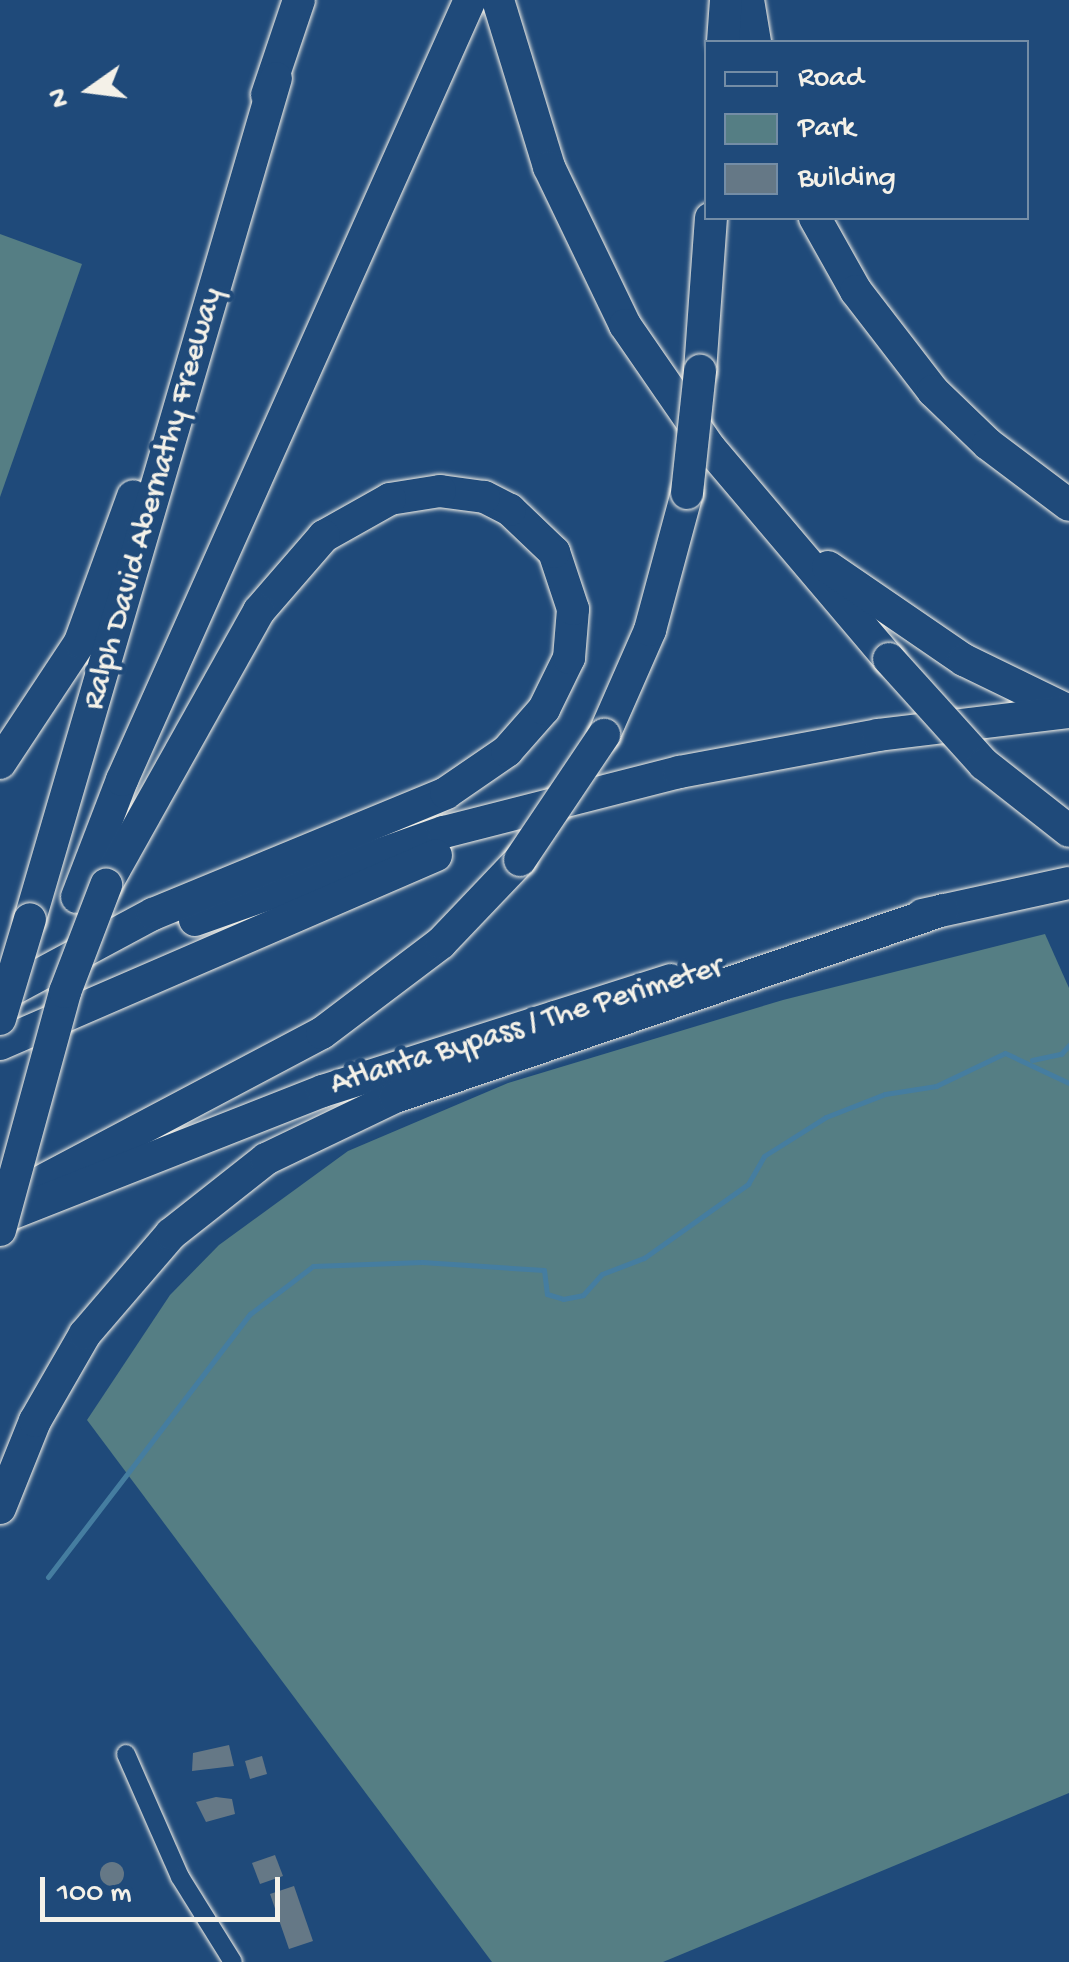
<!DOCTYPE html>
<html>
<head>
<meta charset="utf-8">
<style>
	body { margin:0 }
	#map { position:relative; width:1069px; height:1962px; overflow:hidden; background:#1f4a7a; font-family:"Gochi Hand",sans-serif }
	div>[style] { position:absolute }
	.green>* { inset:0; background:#557e84 }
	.stream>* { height:5px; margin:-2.5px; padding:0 2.5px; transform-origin:2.5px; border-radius:2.5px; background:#457da0 }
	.building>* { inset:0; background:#657886 }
	.round { border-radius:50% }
	.roads { filter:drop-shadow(0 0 2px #f4f1e8) drop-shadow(0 0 2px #f4f1e8) }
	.street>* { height:18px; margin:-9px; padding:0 9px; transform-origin:9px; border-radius:9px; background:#1f4a7a }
	.highway>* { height:32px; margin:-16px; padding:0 16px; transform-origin:16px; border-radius:16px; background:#1f4a7a }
	.bridges { filter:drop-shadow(0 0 2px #f4f1e8) drop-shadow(0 0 2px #f4f1e8) }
	.highway-bridge>* { height:32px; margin:-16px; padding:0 16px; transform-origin:16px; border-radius:16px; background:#1f4a7a }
	span { translate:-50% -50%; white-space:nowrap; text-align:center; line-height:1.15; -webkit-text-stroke:9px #1f4a7a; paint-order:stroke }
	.street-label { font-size:32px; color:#f4f1e8 }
	.legend { position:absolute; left:704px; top:40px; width:325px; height:180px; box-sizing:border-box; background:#1f4a7a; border:2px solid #748da6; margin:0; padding:12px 18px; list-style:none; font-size:30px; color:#f4f1e8 }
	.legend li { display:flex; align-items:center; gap:20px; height:50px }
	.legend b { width:50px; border:2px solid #748da6 }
	.north { position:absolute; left:40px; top:40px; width:100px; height:100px; -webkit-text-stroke:8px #1f4a7a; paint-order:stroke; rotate:256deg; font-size:28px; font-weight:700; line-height:40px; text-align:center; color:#f4f1e8 }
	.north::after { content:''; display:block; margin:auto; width:35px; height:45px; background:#f4f1e8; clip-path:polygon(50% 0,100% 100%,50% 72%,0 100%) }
	.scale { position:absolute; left:40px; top:1877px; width:240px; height:45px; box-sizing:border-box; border:5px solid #f4f1e8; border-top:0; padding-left:12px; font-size:30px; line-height:35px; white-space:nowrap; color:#f4f1e8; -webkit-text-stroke:8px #1f4a7a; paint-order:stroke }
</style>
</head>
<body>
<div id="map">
	<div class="green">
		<i style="clip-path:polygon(0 234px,82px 264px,0 497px)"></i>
		<i style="clip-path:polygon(1045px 934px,1069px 988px,1069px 1793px,663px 1962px,492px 1962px,87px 1420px,170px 1295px,219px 1245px,348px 1151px,508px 1083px,783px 1000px)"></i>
	</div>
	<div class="stream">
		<i style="left:1032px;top:1060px;width:30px;rotate:-12deg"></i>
		<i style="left:1061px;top:1054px;width:12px;rotate:-48deg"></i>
		<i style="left:48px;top:1577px;width:332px;rotate:-52.5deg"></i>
		<i style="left:250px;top:1314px;width:79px;rotate:-37.3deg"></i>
		<i style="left:313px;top:1266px;width:109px;rotate:-2.1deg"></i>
		<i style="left:422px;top:1262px;width:122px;rotate:3.8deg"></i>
		<i style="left:544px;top:1270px;width:24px;rotate:83deg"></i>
		<i style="left:547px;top:1294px;width:17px;rotate:17deg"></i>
		<i style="left:563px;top:1299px;width:20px;rotate:-11deg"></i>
		<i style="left:583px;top:1295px;width:28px;rotate:-48deg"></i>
		<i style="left:602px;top:1274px;width:45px;rotate:-20.9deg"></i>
		<i style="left:644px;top:1258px;width:128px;rotate:-35.4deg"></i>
		<i style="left:748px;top:1184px;width:32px;rotate:-60deg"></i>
		<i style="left:764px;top:1156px;width:73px;rotate:-32.2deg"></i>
		<i style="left:826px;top:1117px;width:63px;rotate:-21.3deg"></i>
		<i style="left:885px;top:1094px;width:52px;rotate:-8.9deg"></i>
		<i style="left:936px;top:1086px;width:76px;rotate:-25.6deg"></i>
		<i style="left:1005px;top:1053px;width:71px;rotate:25.1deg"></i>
	</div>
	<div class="building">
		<i style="clip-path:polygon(229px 1745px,234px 1766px,192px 1771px,193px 1753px)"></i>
		<i style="clip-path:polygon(262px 1756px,267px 1774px,250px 1779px,245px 1761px)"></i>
		<i style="clip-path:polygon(216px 1797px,232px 1799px,235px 1814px,206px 1822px,196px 1802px)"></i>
		<i style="clip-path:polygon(275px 1855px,283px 1876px,260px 1884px,252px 1863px)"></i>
		<i class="round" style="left:100px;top:1862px;width:24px;height:24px"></i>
		<i style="clip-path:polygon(294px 1886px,313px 1941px,289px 1949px,270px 1894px)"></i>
	</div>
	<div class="roads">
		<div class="street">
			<i style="left:126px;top:1754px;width:134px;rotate:66.3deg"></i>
			<i style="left:180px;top:1877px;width:100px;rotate:58.1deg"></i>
		</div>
		<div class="highway">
			<i style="left:498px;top:0;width:175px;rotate:73deg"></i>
			<i style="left:549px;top:167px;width:175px;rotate:64.3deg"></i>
			<i style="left:625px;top:325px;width:150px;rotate:55.4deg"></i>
			<i style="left:710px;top:448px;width:277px;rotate:49.7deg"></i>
			<i style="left:748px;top:0;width:43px;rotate:80.5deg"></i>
			<i style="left:723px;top:42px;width:42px;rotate:-85.9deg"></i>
			<i style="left:267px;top:95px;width:100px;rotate:-71.4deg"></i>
			<i style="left:815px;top:218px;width:84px;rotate:60.7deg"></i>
			<i style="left:856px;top:291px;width:126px;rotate:52.4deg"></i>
			<i style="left:933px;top:391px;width:76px;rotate:43.9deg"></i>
			<i style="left:988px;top:444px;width:101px;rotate:37deg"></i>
			<i style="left:700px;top:371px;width:153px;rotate:-85.9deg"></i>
			<i style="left:828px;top:567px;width:165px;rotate:34.4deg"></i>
			<i style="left:964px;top:660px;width:117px;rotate:25.9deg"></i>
			<i style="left:604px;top:735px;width:115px;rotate:-66.3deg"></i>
			<i style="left:650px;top:630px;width:142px;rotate:-74.9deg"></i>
			<i style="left:0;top:763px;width:145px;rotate:-56.5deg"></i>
			<i style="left:80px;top:642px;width:155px;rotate:-70deg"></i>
			<i style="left:77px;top:897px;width:125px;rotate:-69deg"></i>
			<i style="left:122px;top:780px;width:854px;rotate:-65.96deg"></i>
			<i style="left:922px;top:915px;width:150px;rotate:-12.3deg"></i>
			<i style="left:30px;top:919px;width:876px;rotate:-73.7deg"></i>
			<i style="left:195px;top:920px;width:264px;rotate:-19.5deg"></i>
			<i style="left:444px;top:832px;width:243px;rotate:-14.3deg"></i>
			<i style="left:679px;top:772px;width:202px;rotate:-10.5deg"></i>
			<i style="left:878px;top:735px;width:192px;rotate:-6.9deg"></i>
			<i style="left:0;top:996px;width:174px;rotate:-28.2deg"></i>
			<i style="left:153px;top:914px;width:317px;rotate:-22.4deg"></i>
			<i style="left:446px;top:793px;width:74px;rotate:-34.5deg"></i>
			<i style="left:507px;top:751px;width:56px;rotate:-48.6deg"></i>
			<i style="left:544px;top:709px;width:57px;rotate:-63.9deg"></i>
			<i style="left:569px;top:658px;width:49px;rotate:-85.3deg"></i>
			<i style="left:573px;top:609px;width:60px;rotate:-108.4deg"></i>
			<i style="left:554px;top:552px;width:61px;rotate:-136.3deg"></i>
			<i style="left:510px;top:510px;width:29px;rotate:-153deg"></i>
			<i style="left:484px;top:497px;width:44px;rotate:-172.2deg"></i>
			<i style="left:440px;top:491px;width:51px;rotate:170.9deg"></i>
			<i style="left:390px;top:499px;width:76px;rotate:150.7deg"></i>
			<i style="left:324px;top:536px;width:99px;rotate:130.9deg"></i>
			<i style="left:259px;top:611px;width:314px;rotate:119.2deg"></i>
			<i style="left:0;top:1044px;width:475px;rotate:-23.4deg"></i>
			<i style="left:29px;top:1188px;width:331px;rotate:-27.9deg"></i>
			<i style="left:322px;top:1033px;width:149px;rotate:-37.1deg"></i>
			<i style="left:441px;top:943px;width:115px;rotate:-46.4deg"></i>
			<i style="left:0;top:1218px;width:347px;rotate:-21.5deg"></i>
			<i style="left:323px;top:1091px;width:365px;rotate:-17.7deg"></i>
			<i style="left:0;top:1508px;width:94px;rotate:-68.1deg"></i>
			<i style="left:35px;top:1421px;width:100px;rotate:-60.1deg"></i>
			<i style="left:85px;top:1334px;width:132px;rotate:-49.3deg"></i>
			<i style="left:171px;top:1234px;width:121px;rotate:-38.3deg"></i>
			<i style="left:266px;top:1159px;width:143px;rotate:-25.7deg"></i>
			<i style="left:395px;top:1097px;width:579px;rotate:-18.84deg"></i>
		</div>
	</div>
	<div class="bridges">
		<div class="highway-bridge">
			<i style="left:687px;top:493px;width:123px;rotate:-83.9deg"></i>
			<i style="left:889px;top:659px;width:142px;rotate:47.9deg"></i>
			<i style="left:984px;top:764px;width:108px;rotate:38.2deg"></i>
			<i style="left:520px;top:860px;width:151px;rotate:-56.1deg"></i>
			<i style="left:0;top:1019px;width:104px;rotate:-73.3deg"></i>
			<i style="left:0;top:1230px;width:247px;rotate:-74.7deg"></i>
			<i style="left:65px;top:992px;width:115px;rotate:-69deg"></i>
		</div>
	</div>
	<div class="street-label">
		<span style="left:154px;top:499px;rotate:-74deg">Ralph David Abernathy Freeway</span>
		<span style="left:527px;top:1027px;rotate:-17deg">Atlanta Bypass / The Perimeter</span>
	</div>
	<ul class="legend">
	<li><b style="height:12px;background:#1f4a7a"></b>Road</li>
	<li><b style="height:28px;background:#557e84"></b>Park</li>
	<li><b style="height:28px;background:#657886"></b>Building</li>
	</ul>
	<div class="north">N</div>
	<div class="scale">100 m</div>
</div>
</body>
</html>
